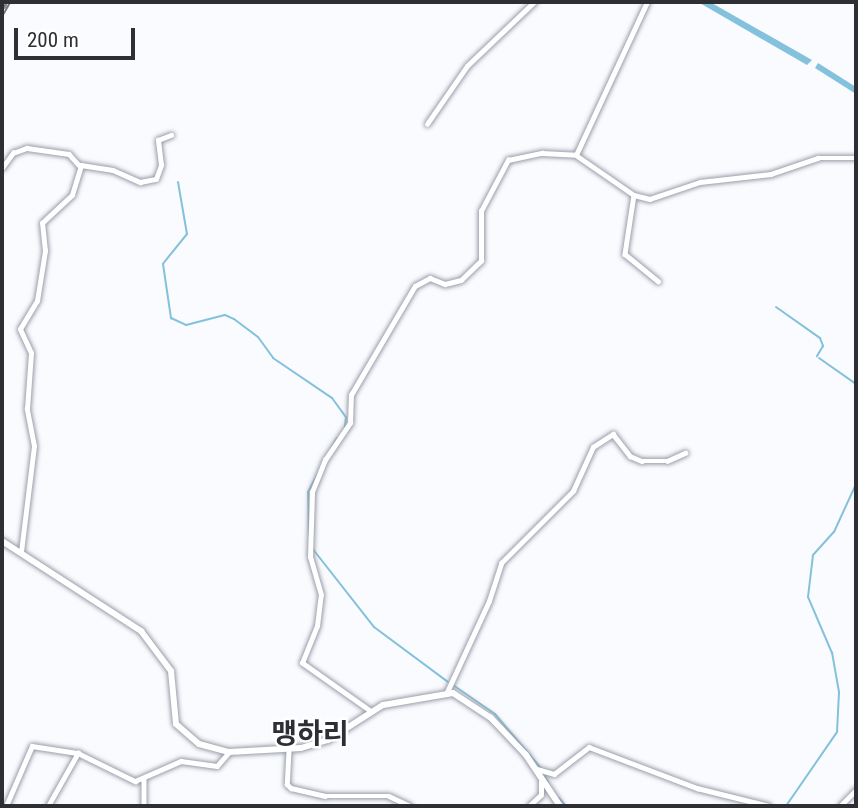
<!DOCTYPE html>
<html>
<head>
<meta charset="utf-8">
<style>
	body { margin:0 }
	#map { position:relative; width:858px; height:808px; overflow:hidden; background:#fafbfe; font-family:"Roboto Condensed","Noto Sans KR",sans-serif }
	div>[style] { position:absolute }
	.water>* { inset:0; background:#83c1dc }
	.stream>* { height:2px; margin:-1px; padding:0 1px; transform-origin:1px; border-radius:1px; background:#83c1dc }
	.roads { filter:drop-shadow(0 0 2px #999eaa) drop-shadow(0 0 2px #999eaa) }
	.street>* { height:4.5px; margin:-2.25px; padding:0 2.25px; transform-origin:2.25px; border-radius:2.25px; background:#fff }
	.secondary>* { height:6px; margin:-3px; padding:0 3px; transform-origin:3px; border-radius:3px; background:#fff }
	.rail>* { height:4.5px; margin-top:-2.25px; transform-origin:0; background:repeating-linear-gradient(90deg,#fff 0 5px,#787a7e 0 10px); box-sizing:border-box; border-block:2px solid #787a7e }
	span { translate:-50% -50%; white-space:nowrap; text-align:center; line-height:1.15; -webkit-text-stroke:5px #fff; paint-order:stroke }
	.quarter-label { font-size:28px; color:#2d2f34; font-weight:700 }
	.frame { position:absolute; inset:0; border:4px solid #2d2f34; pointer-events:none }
	.scale { position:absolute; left:14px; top:28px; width:121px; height:32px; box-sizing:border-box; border:4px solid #2d2f34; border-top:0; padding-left:9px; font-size:21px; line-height:24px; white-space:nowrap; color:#2d2f34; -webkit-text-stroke:5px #fff; paint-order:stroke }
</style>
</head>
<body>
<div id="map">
	<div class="water">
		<i style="clip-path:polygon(698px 2px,710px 2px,812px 60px,807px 65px)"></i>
		<i style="clip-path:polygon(818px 63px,856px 87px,856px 94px,815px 68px)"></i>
	</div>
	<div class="stream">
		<i style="left:178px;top:182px;width:53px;rotate:80.2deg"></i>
		<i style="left:187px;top:234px;width:38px;rotate:129deg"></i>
		<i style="left:163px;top:264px;width:55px;rotate:81.6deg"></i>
		<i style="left:171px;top:318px;width:17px;rotate:25deg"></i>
		<i style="left:186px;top:325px;width:40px;rotate:-14.4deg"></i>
		<i style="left:225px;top:315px;width:10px;rotate:24deg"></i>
		<i style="left:234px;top:319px;width:30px;rotate:37deg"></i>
		<i style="left:258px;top:337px;width:26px;rotate:54deg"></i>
		<i style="left:273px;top:358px;width:71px;rotate:34.1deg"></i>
		<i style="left:332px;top:398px;width:24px;rotate:54deg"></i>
		<i style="left:346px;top:417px;width:10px;rotate:96deg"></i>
		<i style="left:776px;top:307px;width:54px;rotate:35.2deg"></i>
		<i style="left:820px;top:338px;width:9px;rotate:69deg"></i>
		<i style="left:823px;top:346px;width:12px;rotate:121deg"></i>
		<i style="left:819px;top:358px;width:45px;rotate:35.1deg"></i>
		<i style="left:309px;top:535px;width:43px;rotate:-91.3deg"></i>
		<i style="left:308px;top:492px;width:61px;rotate:-61.8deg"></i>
		<i style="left:312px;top:548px;width:100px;rotate:51.9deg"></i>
		<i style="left:374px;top:627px;width:92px;rotate:36.6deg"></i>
		<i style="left:453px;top:685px;width:51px;rotate:34.6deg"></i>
		<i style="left:495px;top:714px;width:70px;rotate:49.7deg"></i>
		<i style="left:542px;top:772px;width:12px;rotate:59deg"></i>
		<i style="left:559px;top:798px;width:11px;rotate:49deg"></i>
		<i style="left:786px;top:806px;width:90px;rotate:-55.4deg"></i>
		<i style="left:837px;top:732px;width:40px;rotate:-87.1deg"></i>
		<i style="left:839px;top:692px;width:40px;rotate:-100deg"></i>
		<i style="left:832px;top:653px;width:61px;rotate:-113.2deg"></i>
		<i style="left:808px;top:597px;width:42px;rotate:-83.2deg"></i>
		<i style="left:813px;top:555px;width:31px;rotate:-48deg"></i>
		<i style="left:834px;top:532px;width:53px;rotate:-65.4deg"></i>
	</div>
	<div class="roads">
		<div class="street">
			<i style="left:427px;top:124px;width:70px;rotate:-55.4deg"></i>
			<i style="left:467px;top:66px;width:93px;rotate:-43.7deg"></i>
			<i style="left:576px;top:155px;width:169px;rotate:-65.1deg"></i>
			<i style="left:2px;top:168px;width:19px;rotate:-54deg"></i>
			<i style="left:13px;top:153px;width:15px;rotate:-20deg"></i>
			<i style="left:27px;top:148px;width:42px;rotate:8.1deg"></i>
			<i style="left:69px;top:154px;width:15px;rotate:48deg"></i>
			<i style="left:634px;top:195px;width:60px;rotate:98.7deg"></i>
			<i style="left:625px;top:254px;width:43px;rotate:39.3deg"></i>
			<i style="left:21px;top:552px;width:107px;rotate:-83deg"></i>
			<i style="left:34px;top:446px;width:38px;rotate:-101deg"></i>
			<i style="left:27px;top:409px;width:56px;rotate:-85.9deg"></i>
			<i style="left:31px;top:353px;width:26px;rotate:-115deg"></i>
			<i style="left:20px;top:329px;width:33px;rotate:-59deg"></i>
			<i style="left:37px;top:301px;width:51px;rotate:-80.9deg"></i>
			<i style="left:45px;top:251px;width:28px;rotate:-96deg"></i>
			<i style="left:42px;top:223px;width:41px;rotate:-43deg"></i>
			<i style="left:72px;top:195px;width:31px;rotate:-73deg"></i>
			<i style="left:81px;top:165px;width:32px;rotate:9deg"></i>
			<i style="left:113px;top:170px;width:30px;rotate:24deg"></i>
			<i style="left:140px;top:182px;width:16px;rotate:-11deg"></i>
			<i style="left:156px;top:179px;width:15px;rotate:-70deg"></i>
			<i style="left:161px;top:165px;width:25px;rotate:-97deg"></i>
			<i style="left:158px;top:140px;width:14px;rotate:-21deg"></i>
			<i style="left:447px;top:692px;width:100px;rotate:-65.2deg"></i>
			<i style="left:489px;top:601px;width:40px;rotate:-72deg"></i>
			<i style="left:501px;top:563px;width:102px;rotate:-45deg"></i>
			<i style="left:573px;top:491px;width:48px;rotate:-65.6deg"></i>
			<i style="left:593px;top:447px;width:24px;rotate:-33deg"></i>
			<i style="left:613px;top:434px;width:28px;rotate:52deg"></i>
			<i style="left:630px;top:456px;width:13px;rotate:23deg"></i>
			<i style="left:642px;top:461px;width:25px"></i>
			<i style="left:667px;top:461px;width:20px;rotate:-24deg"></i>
			<i style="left:370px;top:711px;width:83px;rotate:-144.8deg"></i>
			<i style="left:302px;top:663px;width:40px;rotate:-68deg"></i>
			<i style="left:317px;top:626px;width:31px;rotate:-83deg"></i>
			<i style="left:321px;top:595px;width:40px;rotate:-106deg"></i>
			<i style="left:310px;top:557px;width:65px;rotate:-88.2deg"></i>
			<i style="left:312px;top:492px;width:35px;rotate:-68deg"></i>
			<i style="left:325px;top:460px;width:45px;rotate:-56deg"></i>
			<i style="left:350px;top:423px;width:28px;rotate:-88deg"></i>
			<i style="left:351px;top:395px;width:126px;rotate:-59.6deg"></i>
			<i style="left:415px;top:286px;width:17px;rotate:-28deg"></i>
			<i style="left:430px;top:278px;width:16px;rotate:22deg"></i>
			<i style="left:445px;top:284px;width:16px;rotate:-14deg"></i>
			<i style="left:461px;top:280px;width:28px;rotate:-44deg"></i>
			<i style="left:481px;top:261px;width:50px;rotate:-90deg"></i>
			<i style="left:481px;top:211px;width:58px;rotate:-62.1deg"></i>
			<i style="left:508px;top:160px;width:35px;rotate:-12deg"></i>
			<i style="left:542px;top:153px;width:34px;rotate:3deg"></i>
			<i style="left:576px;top:155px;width:70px;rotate:34.6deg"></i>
			<i style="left:634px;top:195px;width:16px;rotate:14deg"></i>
			<i style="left:650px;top:199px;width:53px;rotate:-18.8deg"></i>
			<i style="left:700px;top:182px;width:71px;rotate:-6.4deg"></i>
			<i style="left:771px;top:174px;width:50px;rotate:-18.8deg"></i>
			<i style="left:818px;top:158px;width:38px"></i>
			<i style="left:289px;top:751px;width:33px;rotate:93deg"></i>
			<i style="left:287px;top:784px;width:6px;rotate:45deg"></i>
			<i style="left:291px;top:788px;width:35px;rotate:13deg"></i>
			<i style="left:325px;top:796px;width:64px"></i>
			<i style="left:389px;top:796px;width:23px;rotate:25deg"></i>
			<i style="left:537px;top:769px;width:18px;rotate:16deg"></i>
			<i style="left:554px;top:774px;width:44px;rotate:-37.6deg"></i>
			<i style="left:589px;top:747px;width:116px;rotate:20.8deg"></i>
			<i style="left:697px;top:788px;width:74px;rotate:14deg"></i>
			<i style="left:144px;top:779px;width:27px;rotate:90deg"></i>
			<i style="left:6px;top:806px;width:65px;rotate:-66.6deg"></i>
			<i style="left:32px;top:746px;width:47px;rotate:8.7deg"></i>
			<i style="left:78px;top:753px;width:64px;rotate:26.2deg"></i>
			<i style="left:135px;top:781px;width:50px;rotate:-23.5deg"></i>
			<i style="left:181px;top:761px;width:36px;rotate:8deg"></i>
			<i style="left:217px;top:766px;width:18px;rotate:-49deg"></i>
			<i style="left:48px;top:806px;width:61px;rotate:-60.5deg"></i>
			<i style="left:529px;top:806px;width:16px;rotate:-43deg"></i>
			<i style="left:541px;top:795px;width:13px;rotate:-90deg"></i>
			<i style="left:840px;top:806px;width:23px;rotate:-45deg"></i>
		</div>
		<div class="secondary">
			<i style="left:2px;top:541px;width:166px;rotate:32.9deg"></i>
			<i style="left:141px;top:631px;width:50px;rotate:53.1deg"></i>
			<i style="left:171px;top:671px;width:53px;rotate:84.6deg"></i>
			<i style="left:176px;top:724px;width:30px;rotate:41deg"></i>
			<i style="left:199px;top:744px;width:31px;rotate:15deg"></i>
			<i style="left:229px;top:752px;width:72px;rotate:-3.2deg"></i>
			<i style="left:301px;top:748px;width:28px;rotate:-17deg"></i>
			<i style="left:328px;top:740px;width:65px;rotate:-32.5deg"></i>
			<i style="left:383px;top:705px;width:71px;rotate:-9.7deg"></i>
			<i style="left:453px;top:693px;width:45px;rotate:33.3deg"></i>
			<i style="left:491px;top:718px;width:51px;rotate:46.6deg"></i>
			<i style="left:526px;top:755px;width:61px;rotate:56.3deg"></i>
		</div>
	</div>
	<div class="rail">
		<i style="left:2px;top:13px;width:13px;rotate:-61deg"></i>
	</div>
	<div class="quarter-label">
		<span style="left:310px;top:734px">맹하리</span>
	</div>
	<div class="frame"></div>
	<div class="scale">200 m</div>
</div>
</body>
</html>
